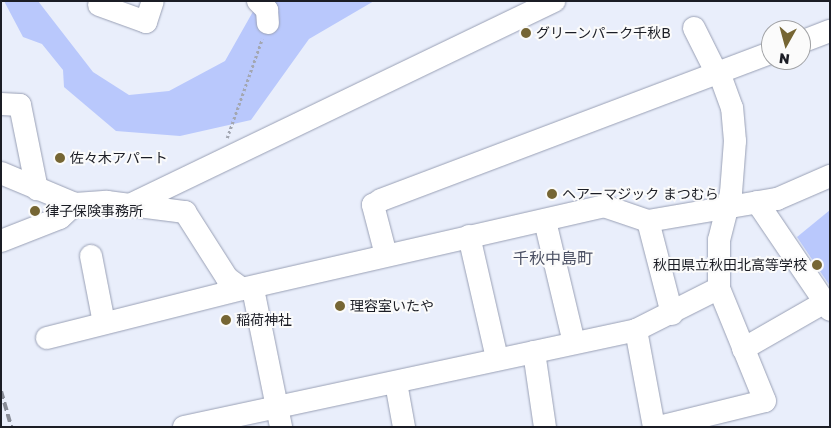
<!DOCTYPE html>
<html>
<head>
<meta charset="utf-8">
<style>
	body { margin:0 }
	#map { position:relative; width:831px; height:428px; overflow:hidden; background:#e9eefb; font-family:"Golos Text","Noto Sans JP",sans-serif }
	div>[style] { position:absolute }
	.green>* { inset:0; background:#b9c8fc }
	.path>* { height:2.5px; margin-top:-1.25px; transform-origin:0; background:repeating-linear-gradient(90deg,#a3a7b2 0 2.5px,transparent 0 5px) }
	.roads { filter:drop-shadow(0 0 1px #99a0b5) drop-shadow(0 0 1px #99a0b5) }
	.minor>* { height:22px; margin:-11px; padding:0 11px; transform-origin:11px; border-radius:11px; background:#fff }
	.rail>* { height:4px; margin-top:-2px; transform-origin:0; background:repeating-linear-gradient(90deg,#888c97 0 8px,transparent 0 12px) }
	.dots>* { width:14px; height:14px; translate:-50% -50%; box-sizing:border-box; border:2px solid #fbfbfb; border-radius:50% }
	span { translate:-50% -50%; white-space:nowrap; text-align:center; line-height:1.15; -webkit-text-stroke:4px #fbfbfb; paint-order:stroke }
	.poi-label { font-size:14px; color:#1b1d25 }
	.left { translate:0 -50%; text-align:left }
	.right { translate:-100% -50%; text-align:right }
	.quarter-label { font-size:16px; color:#4c5164 }
	.frame { position:absolute; inset:0; border:2px solid #1b1d25; pointer-events:none }
	.north { position:absolute; left:761px; top:20px; width:50px; height:50px; box-sizing:border-box; background:#fbfbfb; border:1px solid #a1a2a5; border-radius:50%; rotate:187deg; font-size:14px; font-weight:700; line-height:20px; text-align:center; color:#1b1d25 }
	.north::after { content:''; display:block; margin:auto; width:18px; height:22px; background:#766634; clip-path:polygon(50% 0,100% 100%,50% 72%,0 100%) }
</style>
</head>
<body>
<div id="map">
	<div class="green">
		<i style="clip-path:polygon(4px 1px,38px 1px,93px 72px,129px 95px,169px 91px,225px 61px,259px 1px,374px 1px,309px 39px,251px 120px,180px 136px,116px 131px,64px 87px,63px 70px,42px 44px,23px 37px)"></i>
		<i style="clip-path:polygon(830px 210px,830px 286px,797px 237px)"></i>
	</div>
	<div class="path">
		<i style="left:227px;top:138px;width:105px;rotate:-70.5deg"></i>
	</div>
	<div class="roads">
		<div class="minor">
			<i style="left:258px;top:1px;width:13px;rotate:45deg"></i>
			<i style="left:267px;top:10px;width:13px;rotate:86deg"></i>
			<i style="left:99px;top:5px;width:50px;rotate:19.9deg"></i>
			<i style="left:146px;top:22px;width:22px;rotate:-72deg"></i>
			<i style="left:694px;top:28px;width:51px;rotate:63.4deg"></i>
			<i style="left:801px;top:42px;width:31px;rotate:-21deg"></i>
			<i style="left:1px;top:104px;width:19px;rotate:3deg"></i>
			<i style="left:20px;top:105px;width:86px;rotate:78.6deg"></i>
			<i style="left:1px;top:173px;width:80px;rotate:22.7deg"></i>
			<i style="left:75px;top:204px;width:32px;rotate:-4deg"></i>
			<i style="left:107px;top:202px;width:79px;rotate:7.3deg"></i>
			<i style="left:185px;top:212px;width:78px;rotate:57.5deg"></i>
			<i style="left:227px;top:278px;width:19px;rotate:36deg"></i>
			<i style="left:242px;top:289px;width:371px;rotate:-12.9deg"></i>
			<i style="left:604px;top:206px;width:46px;rotate:18.8deg"></i>
			<i style="left:648px;top:221px;width:131px;rotate:-9.7deg"></i>
			<i style="left:777px;top:199px;width:58px;rotate:-23.5deg"></i>
			<i style="left:757px;top:202px;width:130px;rotate:55.9deg"></i>
			<i style="left:130px;top:205px;width:471px;rotate:-25.7deg"></i>
			<i style="left:545px;top:221px;width:125px;rotate:76.6deg"></i>
			<i style="left:648px;top:221px;width:96px;rotate:75.5deg"></i>
			<i style="left:469px;top:236px;width:125px;rotate:77.1deg"></i>
			<i style="left:1px;top:241px;width:63px;rotate:-21.3deg"></i>
			<i style="left:60px;top:218px;width:21px;rotate:-43deg"></i>
			<i style="left:386px;top:255px;width:52px;rotate:-104.6deg"></i>
			<i style="left:373px;top:205px;width:9px;rotate:-32deg"></i>
			<i style="left:381px;top:200px;width:417px;rotate:-20.7deg"></i>
			<i style="left:91px;top:256px;width:68px;rotate:79deg"></i>
			<i style="left:253px;top:289px;width:141px;rotate:78.5deg"></i>
			<i style="left:636px;top:330px;width:99px;rotate:79.5deg"></i>
			<i style="left:47px;top:338px;width:201px;rotate:-14.1deg"></i>
			<i style="left:743px;top:349px;width:95px;rotate:-29.8deg"></i>
			<i style="left:534px;top:352px;width:76px;rotate:81.7deg"></i>
			<i style="left:396px;top:383px;width:45px;rotate:79.7deg"></i>
			<i style="left:184px;top:427px;width:462px;rotate:-12.1deg"></i>
			<i style="left:636px;top:330px;width:93px;rotate:-26.8deg"></i>
			<i style="left:719px;top:288px;width:48px;rotate:-90deg"></i>
			<i style="left:719px;top:240px;width:49px;rotate:-75.7deg"></i>
			<i style="left:731px;top:193px;width:52px;rotate:-85.6deg"></i>
			<i style="left:735px;top:141px;width:33px;rotate:-95deg"></i>
			<i style="left:732px;top:108px;width:37px;rotate:-110deg"></i>
			<i style="left:659px;top:427px;width:109px;rotate:-13.8deg"></i>
			<i style="left:765px;top:401px;width:122px;rotate:-112.2deg"></i>
		</div>
	</div>
	<div class="rail">
		<i style="left:1px;top:391px;width:37px;rotate:74deg"></i>
	</div>
	<div class="dots">
		<i style="left:526px;top:33px;background:#766634"></i>
		<i style="left:60px;top:158px;background:#766634"></i>
		<i style="left:552px;top:194px;background:#766634"></i>
		<i style="left:35px;top:211px;background:#766634"></i>
		<i style="left:817px;top:265px;background:#766634"></i>
		<i style="left:340px;top:306px;background:#766634"></i>
		<i style="left:226px;top:320px;background:#766634"></i>
	</div>
	<div class="poi-label">
		<span class="left" style="left:536px;top:33px">グリーンパーク千秋B</span>
		<span class="left" style="left:70px;top:158px">佐々木アパート</span>
		<span class="left" style="left:562px;top:194px">ヘアーマジック まつむら</span>
		<span class="left" style="left:45px;top:211px">律子保険事務所</span>
		<span class="right" style="left:807px;top:265px">秋田県立秋田北高等学校</span>
		<span class="left" style="left:350px;top:306px">理容室いたや</span>
		<span class="left" style="left:236px;top:320px">稲荷神社</span>
	</div>
	<div class="quarter-label">
		<span style="left:553px;top:258px">千秋中島町</span>
	</div>
	<div class="frame"></div>
	<div class="north">N</div>
</div>
</body>
</html>
